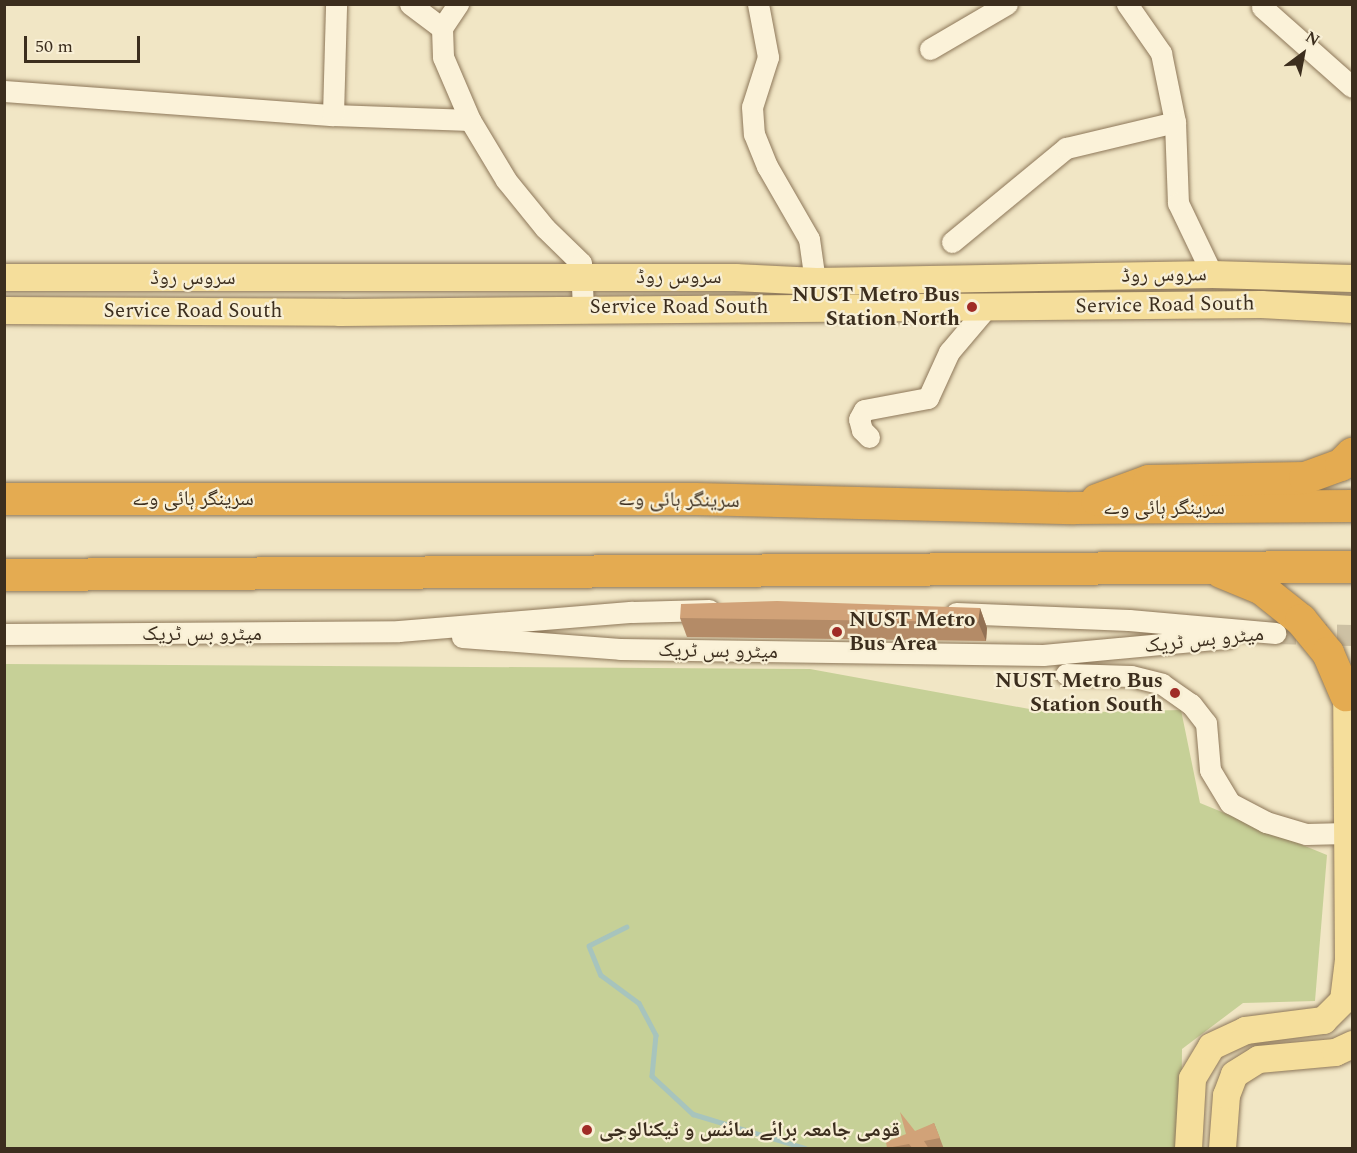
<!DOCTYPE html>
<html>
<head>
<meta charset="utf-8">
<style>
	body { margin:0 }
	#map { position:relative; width:1357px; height:1153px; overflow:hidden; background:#f1e6c5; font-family:Spectral,"Noto Naskh Arabic",serif }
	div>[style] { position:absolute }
	.green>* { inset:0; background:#c6d097 }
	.stream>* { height:4.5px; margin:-2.25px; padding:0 2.25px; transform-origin:2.25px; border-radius:2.25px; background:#a7c4bd }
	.minor-tunnel>* { height:21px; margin-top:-10.5px; transform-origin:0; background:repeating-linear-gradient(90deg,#cdc1a4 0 21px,transparent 0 31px) }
	.roads { filter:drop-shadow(0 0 2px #8d7759) drop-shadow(0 0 2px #8d7759) }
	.minor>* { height:21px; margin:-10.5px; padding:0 10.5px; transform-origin:10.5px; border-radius:10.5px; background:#fbf2d9 }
	.major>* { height:27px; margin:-13.5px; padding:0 13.5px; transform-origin:13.5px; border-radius:13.5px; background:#f5de9b }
	.highway>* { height:32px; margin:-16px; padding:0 16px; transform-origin:16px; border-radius:16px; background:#e4ab51 }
	.wall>* { inset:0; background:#b48b67 }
	.shaded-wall>* { inset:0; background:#927154 }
	.building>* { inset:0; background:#d1a278 }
	.dots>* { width:16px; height:16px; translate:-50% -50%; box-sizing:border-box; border:3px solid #f8efd5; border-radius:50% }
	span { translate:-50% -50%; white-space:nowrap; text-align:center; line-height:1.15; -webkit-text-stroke:4.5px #f8efd5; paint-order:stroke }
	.street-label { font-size:21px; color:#3c2e1e }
	.poi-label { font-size:21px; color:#3c2e1e; font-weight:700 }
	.right { translate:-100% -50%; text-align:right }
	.left { translate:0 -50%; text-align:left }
	.frame { position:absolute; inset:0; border:6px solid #3c2e1e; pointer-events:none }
	.north { position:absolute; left:1273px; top:24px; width:60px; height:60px; -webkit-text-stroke:4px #f8efd5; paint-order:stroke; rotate:32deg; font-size:16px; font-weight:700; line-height:24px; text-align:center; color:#3c2e1e }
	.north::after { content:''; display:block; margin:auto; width:21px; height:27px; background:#3c2e1e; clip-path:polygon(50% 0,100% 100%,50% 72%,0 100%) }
	.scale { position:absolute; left:24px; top:36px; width:116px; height:27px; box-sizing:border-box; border:3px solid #3c2e1e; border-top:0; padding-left:8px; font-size:18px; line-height:21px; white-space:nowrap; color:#3c2e1e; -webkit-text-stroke:4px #f8efd5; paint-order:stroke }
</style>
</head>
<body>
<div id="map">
	<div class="green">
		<i style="clip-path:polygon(5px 664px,810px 669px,1051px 713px,1181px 710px,1200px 803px,1327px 855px,1315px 1001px,1243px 1003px,1182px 1049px,1181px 1148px,5px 1148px)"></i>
	</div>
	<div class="stream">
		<i style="left:627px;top:927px;width:42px;rotate:153.4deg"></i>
		<i style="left:589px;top:946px;width:31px;rotate:68deg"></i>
		<i style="left:601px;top:975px;width:47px;rotate:36.4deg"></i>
		<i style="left:639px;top:1003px;width:36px;rotate:62deg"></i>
		<i style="left:656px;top:1035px;width:41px;rotate:95.6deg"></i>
		<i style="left:652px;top:1076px;width:56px;rotate:42.8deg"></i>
		<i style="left:693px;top:1114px;width:117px;rotate:16.9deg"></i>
	</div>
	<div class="minor-tunnel">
		<i style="left:1275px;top:633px;width:77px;rotate:1.5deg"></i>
	</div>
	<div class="roads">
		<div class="minor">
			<i style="left:410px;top:4px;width:40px;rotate:37deg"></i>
			<i style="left:458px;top:4px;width:29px;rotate:124deg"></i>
			<i style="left:442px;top:28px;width:29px;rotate:88deg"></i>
			<i style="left:443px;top:57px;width:69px;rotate:66.8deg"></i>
			<i style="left:470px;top:120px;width:70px;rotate:59deg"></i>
			<i style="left:506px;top:180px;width:62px;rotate:50.9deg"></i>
			<i style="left:545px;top:228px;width:50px;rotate:44.2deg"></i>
			<i style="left:581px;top:263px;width:45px;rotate:87.5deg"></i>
			<i style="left:758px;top:4px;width:54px;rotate:79.3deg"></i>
			<i style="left:768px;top:57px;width:52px;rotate:107.7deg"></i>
			<i style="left:752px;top:107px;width:27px;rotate:86deg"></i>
			<i style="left:754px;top:134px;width:35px;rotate:68deg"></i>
			<i style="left:767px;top:166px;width:84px;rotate:60.1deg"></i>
			<i style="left:809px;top:239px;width:57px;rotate:81.9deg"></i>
			<i style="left:1127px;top:4px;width:60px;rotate:55.2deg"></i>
			<i style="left:1161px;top:53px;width:70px;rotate:78.5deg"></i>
			<i style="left:1175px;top:122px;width:81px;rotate:87.9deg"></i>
			<i style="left:1178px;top:203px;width:79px;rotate:64.4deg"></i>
			<i style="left:1262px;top:7px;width:120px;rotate:41.6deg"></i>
			<i style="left:930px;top:49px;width:89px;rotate:-30.3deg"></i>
			<i style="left:4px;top:91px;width:330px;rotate:4.2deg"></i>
			<i style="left:333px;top:115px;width:137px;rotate:2.1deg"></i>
			<i style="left:333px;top:115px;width:110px;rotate:-88.4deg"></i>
			<i style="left:952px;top:242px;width:148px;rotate:-39.5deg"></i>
			<i style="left:1066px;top:148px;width:112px;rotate:-13.4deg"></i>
			<i style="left:869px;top:437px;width:10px;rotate:-135deg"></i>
			<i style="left:862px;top:430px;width:11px;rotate:-105deg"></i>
			<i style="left:859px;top:419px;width:10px;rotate:-61deg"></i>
			<i style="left:864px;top:410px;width:65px;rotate:-10.6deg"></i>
			<i style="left:928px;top:398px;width:51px;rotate:-65.5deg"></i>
			<i style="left:949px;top:352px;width:60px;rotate:-49.7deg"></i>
			<i style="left:956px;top:613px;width:173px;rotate:2.3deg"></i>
			<i style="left:1129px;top:620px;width:147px;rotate:5.1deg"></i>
			<i style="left:4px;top:634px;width:395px;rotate:-0.4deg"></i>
			<i style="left:399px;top:631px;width:234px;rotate:-4.7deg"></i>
			<i style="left:632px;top:612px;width:77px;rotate:-1.5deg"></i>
			<i style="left:462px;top:637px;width:158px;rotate:4.3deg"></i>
			<i style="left:620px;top:649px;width:423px;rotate:0.8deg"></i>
			<i style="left:1043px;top:655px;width:185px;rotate:-5.3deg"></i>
			<i style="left:1066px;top:674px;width:65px;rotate:1.8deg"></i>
			<i style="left:1131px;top:676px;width:32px;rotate:14deg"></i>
			<i style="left:1162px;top:684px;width:35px;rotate:35deg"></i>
			<i style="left:1191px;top:704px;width:24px;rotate:52deg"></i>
			<i style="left:1206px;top:723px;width:47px;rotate:85.1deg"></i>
			<i style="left:1210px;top:770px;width:39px;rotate:59deg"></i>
			<i style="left:1230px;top:803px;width:41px;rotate:27.8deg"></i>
			<i style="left:1266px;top:822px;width:42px;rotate:16.7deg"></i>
			<i style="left:1306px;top:834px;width:41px;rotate:-1.4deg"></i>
		</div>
		<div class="major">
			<i style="left:4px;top:277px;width:731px"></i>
			<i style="left:735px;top:277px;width:81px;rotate:2.8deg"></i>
			<i style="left:816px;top:281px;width:396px;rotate:-1deg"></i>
			<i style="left:1212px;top:274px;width:140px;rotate:1.6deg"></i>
			<i style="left:4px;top:310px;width:336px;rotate:0.3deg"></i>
			<i style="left:340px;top:312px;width:921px;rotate:-0.5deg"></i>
			<i style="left:1261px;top:304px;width:91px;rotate:3.1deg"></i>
			<i style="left:1188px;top:1148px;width:70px;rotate:-86.7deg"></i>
			<i style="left:1192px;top:1078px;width:37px;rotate:-59deg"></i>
			<i style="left:1211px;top:1046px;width:38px;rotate:-25deg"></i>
			<i style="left:1245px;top:1030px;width:79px;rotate:-7.3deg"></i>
			<i style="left:1323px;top:1020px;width:28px;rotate:-45deg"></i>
			<i style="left:1343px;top:1000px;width:41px;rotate:-83deg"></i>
			<i style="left:1348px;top:959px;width:264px;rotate:-90.4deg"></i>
			<i style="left:1222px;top:1148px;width:53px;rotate:-85.7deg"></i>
			<i style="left:1226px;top:1095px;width:22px;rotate:-69deg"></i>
			<i style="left:1234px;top:1074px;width:28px;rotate:-32deg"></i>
			<i style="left:1258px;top:1059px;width:77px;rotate:-5.2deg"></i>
			<i style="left:1335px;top:1052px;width:19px;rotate:-25deg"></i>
		</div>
		<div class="highway">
			<i style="left:4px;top:499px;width:692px"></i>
			<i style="left:696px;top:499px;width:378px;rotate:1.4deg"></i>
			<i style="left:1074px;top:508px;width:278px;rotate:-0.4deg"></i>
			<i style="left:1097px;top:500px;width:55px;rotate:-20.1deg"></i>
			<i style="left:1149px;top:481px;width:156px;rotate:-1.1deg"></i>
			<i style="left:1305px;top:478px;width:38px;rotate:-20deg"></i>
			<i style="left:1341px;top:465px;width:16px;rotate:-45deg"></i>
			<i style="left:1221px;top:572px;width:44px;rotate:22.5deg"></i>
			<i style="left:1262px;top:589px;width:50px;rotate:38.5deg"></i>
			<i style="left:1301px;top:620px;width:43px;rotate:50.7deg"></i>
			<i style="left:1328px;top:653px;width:46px;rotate:66.8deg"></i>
			<i style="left:4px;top:575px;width:1348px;rotate:-0.34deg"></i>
		</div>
	</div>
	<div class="wall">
		<i style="clip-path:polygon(980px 608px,987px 628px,986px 641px,687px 637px,680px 618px)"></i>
		<i style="clip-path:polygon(934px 1123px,944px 1149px,887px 1149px)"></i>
	</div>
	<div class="shaded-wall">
		<i style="clip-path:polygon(980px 608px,987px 628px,986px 641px,978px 622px)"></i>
	</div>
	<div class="building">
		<i style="clip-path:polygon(777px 601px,980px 608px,978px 622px,680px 618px,681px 604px)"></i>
		<i style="clip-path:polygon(900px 1112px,915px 1131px,934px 1123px,940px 1138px,924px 1141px,929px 1149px,913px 1149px,909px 1144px,887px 1148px,886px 1142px,906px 1134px)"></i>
	</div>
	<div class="dots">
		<i style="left:972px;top:307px;background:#a02b26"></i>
		<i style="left:837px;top:632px;background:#a02b26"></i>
		<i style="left:1175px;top:693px;background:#a02b26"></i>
		<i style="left:587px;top:1130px;background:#a02b26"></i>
	</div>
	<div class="street-label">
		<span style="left:1164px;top:275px;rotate:-1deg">سروس روڈ</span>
		<span style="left:679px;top:277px">سروس روڈ</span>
		<span style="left:193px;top:278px">سروس روڈ</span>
		<span style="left:1165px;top:305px;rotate:-1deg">Service Road South</span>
		<span style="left:679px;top:307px">Service Road South</span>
		<span style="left:193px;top:311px">Service Road South</span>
		<span style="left:193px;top:499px">سرینگر ہائی وے</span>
		<span style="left:679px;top:500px;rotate:1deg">سرینگر ہائی وے</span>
		<span style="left:1164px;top:508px">سرینگر ہائی وے</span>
		<span style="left:202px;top:634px">میٹرو بس ٹریک</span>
		<span style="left:1204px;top:640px;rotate:-6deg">میٹرو بس ٹریک</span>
		<span style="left:718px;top:651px;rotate:1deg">میٹرو بس ٹریک</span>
	</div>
	<div class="poi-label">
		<span class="right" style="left:960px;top:307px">NUST Metro Bus<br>Station North</span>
		<span class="left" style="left:849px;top:632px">NUST Metro<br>Bus Area</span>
		<span class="right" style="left:1163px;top:693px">NUST Metro Bus<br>Station South</span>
		<span class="left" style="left:599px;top:1130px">قومی جامعہ برائے سائنس و ٹیکنالوجی</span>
	</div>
	<div class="frame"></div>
	<div class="north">N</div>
	<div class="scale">50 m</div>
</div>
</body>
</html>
